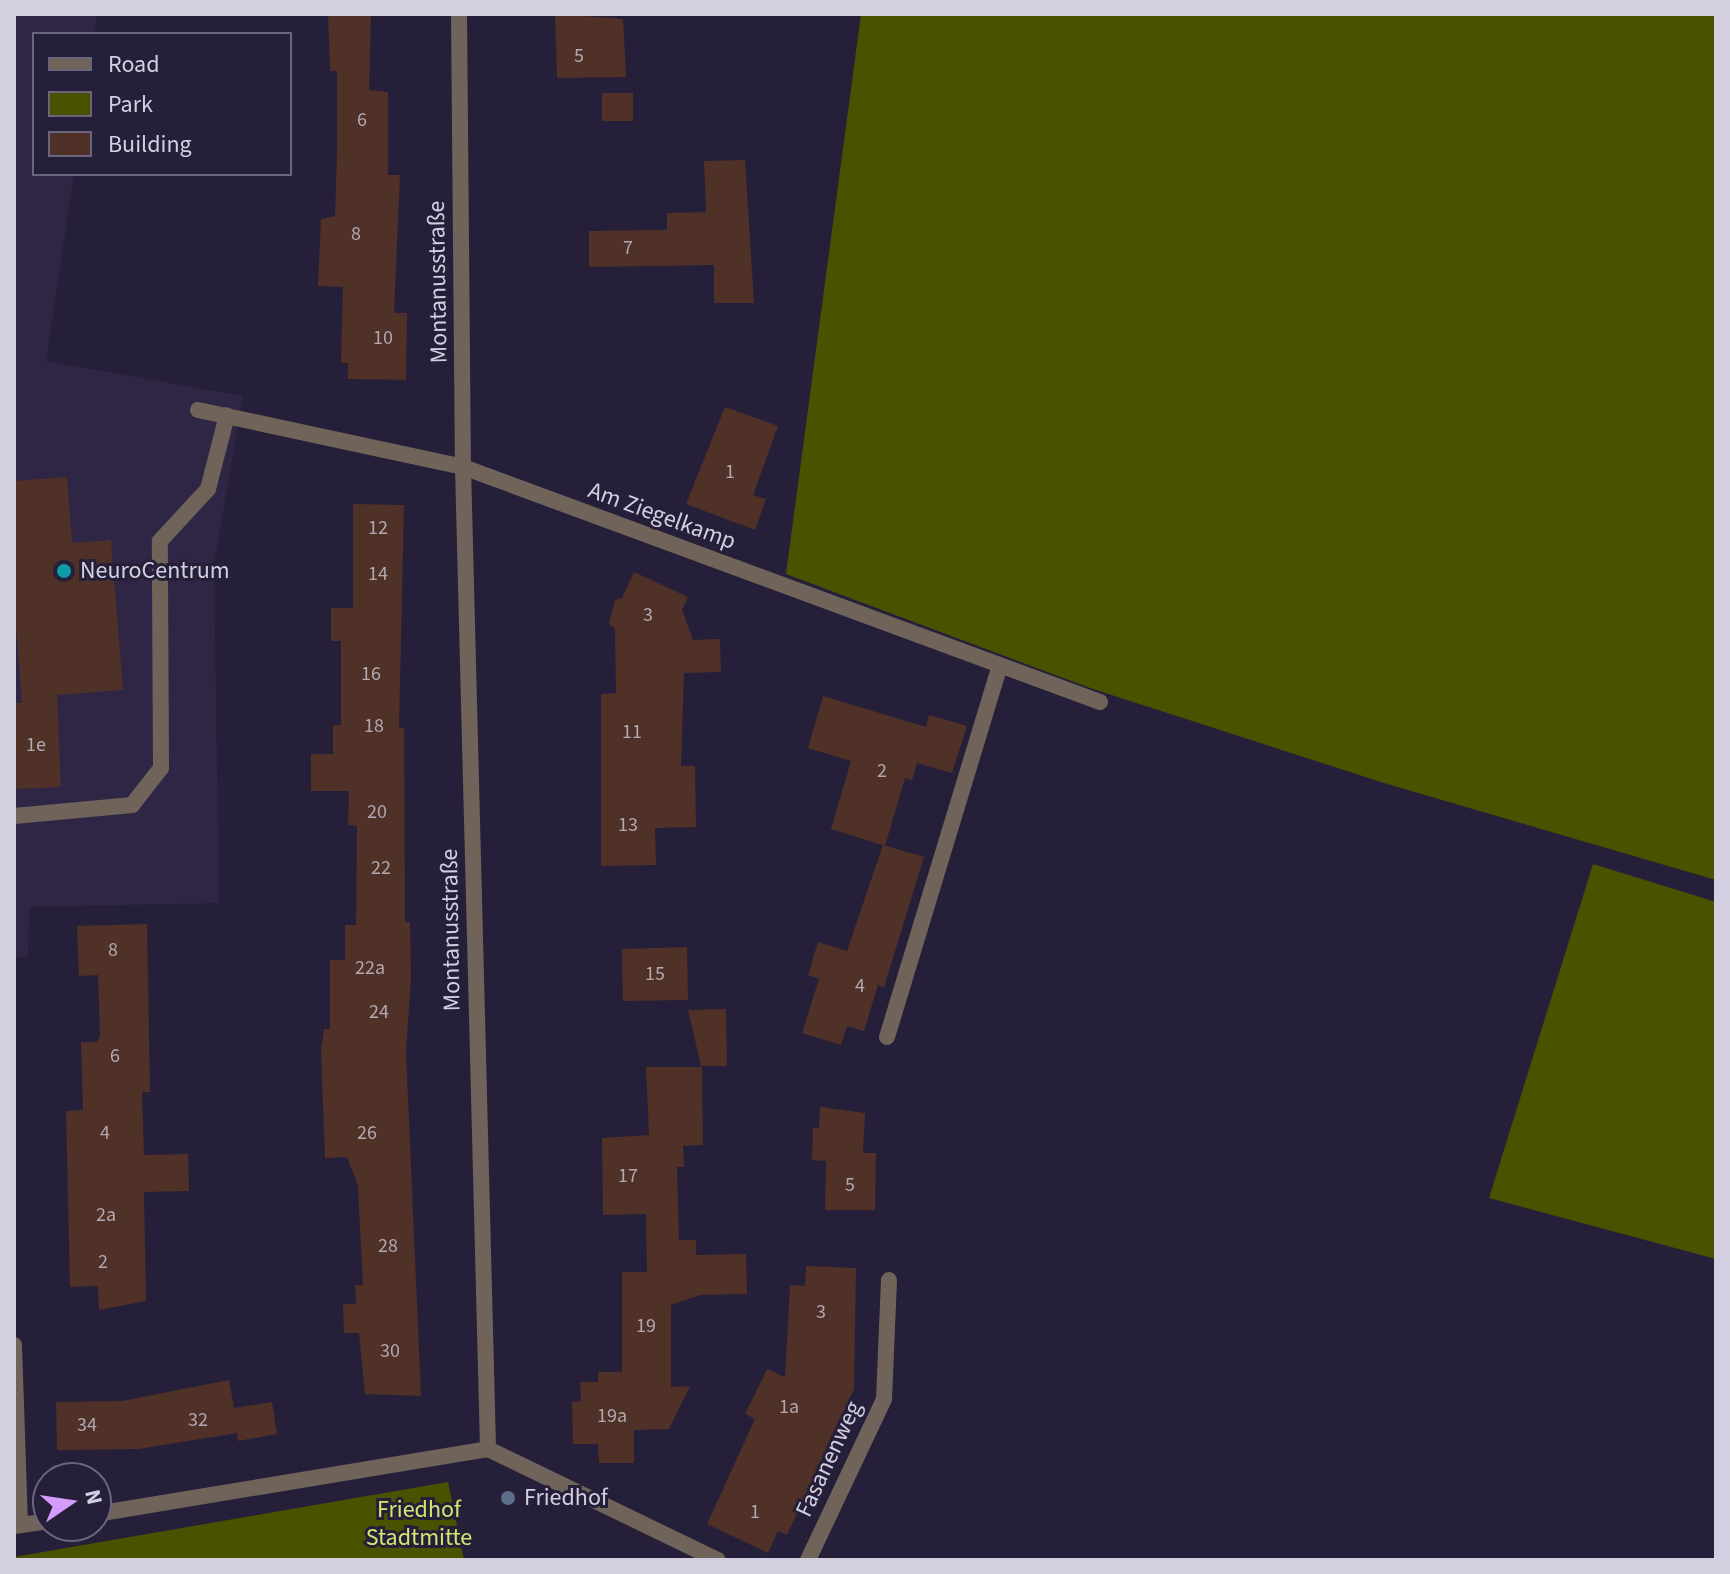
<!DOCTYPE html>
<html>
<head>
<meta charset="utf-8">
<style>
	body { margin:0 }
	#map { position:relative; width:1730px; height:1574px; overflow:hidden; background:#261f39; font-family:"Source Sans 3",sans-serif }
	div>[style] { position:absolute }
	.built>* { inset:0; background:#2f2646 }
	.green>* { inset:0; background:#4a5200 }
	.building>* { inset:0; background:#4f3127 }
	.lane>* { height:16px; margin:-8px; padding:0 8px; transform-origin:8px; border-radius:8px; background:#70645a }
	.street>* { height:16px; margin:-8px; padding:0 8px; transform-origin:8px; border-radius:8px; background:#70645a }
	.dots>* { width:22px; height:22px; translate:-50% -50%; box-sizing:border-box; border:4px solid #261f39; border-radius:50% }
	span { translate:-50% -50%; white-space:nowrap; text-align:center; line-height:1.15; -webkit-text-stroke:6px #261f39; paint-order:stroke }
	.number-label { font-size:20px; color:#b2a8b2 }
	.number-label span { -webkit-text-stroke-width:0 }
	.street-label { font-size:24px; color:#d3cfe0 }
	.poi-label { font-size:24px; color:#d3cfe0 }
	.left { translate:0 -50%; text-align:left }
	.park-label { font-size:24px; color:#d4e570 }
	.frame { position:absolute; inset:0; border:16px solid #d3cfe0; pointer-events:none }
	.legend { position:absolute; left:32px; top:32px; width:260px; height:144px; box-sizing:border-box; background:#261f39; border:2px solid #6b657c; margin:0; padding:10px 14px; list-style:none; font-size:24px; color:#d3cfe0 }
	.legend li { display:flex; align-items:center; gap:16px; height:40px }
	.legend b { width:40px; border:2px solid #6b657c }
	.north { position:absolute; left:32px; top:1462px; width:80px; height:80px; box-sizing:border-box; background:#261f39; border:2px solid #6b657c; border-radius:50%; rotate:77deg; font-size:22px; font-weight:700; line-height:32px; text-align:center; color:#d3cfe0 }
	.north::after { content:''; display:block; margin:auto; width:28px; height:36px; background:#d59cfb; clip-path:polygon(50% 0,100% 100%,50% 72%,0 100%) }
</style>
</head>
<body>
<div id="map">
	<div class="built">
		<i style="clip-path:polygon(14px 14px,97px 14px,94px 34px,34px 34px,34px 174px,74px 174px,46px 361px,243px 396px,214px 564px,219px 903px,29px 907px,28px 957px,14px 958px)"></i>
	</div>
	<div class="green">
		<i style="clip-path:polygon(861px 14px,1716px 14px,1716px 880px,1384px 783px,1093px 689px,786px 574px)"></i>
		<i style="clip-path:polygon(1593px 864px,1716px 902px,1716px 1259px,1489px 1198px)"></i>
		<i style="clip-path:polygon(448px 1482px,464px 1560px,14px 1560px,14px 1557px)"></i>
	</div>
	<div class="building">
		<i style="clip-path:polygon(328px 14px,371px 14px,369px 90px,388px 92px,388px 175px,400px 175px,394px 313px,407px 313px,406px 380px,348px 379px,348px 363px,341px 363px,343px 287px,318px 286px,321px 219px,335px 216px,337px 153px,337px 71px,330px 71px)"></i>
		<i style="clip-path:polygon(555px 14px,623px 19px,626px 77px,557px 78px)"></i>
		<i style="clip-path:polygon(602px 93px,633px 93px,633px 121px,602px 121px)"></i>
		<i style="clip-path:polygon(745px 160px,754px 303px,714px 303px,714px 265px,589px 267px,589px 231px,667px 230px,667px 213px,706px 212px,704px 161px)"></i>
		<i style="clip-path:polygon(725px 407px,778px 426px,753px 495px,766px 499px,755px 530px,686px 504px)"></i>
		<i style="clip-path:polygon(67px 477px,72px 543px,111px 540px,123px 690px,57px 695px,61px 787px,14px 789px,14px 703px,22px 703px,14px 599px,14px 481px)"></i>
		<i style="clip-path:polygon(353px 504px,404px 505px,399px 728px,404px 728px,405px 922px,410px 922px,411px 977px,406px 1052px,421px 1396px,365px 1394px,359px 1333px,344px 1333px,343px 1304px,356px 1304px,355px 1285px,363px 1285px,358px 1186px,347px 1157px,325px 1158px,321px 1050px,324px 1029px,330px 1029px,330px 960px,345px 960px,345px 925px,356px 925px,357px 826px,348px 825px,349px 791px,311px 791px,311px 754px,333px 754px,333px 725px,341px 725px,341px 641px,331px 641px,331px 608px,353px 608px)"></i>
		<i style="clip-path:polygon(634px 572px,688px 597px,682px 610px,693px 640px,720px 639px,721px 672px,684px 673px,681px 766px,695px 766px,696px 827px,655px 828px,656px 865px,601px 866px,601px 694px,616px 693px,615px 629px,609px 624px,615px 600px,622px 598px)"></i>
		<i style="clip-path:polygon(823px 696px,926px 727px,929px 715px,967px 726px,952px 773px,917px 763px,912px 780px,905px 778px,885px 846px,831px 829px,851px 761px,808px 748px)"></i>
		<i style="clip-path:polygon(883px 845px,924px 857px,884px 987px,878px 985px,864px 1031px,847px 1026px,841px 1045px,802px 1033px,819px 979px,808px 975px,818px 942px,847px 951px)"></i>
		<i style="clip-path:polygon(147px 924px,150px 1092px,142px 1092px,144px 1155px,188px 1154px,189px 1191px,144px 1192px,146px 1301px,99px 1310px,98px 1286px,70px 1287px,66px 1111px,83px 1110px,81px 1042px,97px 1042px,100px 1035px,98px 975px,79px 976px,77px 926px)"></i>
		<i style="clip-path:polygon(687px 947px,688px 1000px,623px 1001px,622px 949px)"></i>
		<i style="clip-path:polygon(726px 1009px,727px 1066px,701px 1066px,688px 1010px)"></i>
		<i style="clip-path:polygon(646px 1067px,702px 1067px,703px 1145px,683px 1146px,684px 1167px,677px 1167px,679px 1240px,696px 1240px,696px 1255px,746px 1254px,747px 1294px,700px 1295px,671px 1305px,671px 1387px,690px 1386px,669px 1429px,634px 1430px,634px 1463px,599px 1463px,598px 1444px,573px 1444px,572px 1402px,581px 1401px,580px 1382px,598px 1382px,598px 1372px,622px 1372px,622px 1272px,647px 1272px,646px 1214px,603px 1215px,602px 1138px,649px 1135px)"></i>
		<i style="clip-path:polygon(820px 1107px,865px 1113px,863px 1153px,876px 1153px,875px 1210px,825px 1210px,826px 1161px,812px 1160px,813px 1128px,819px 1128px)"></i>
		<i style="clip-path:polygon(806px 1266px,856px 1268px,854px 1389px,787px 1535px,778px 1531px,768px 1553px,707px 1524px,755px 1419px,745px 1414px,767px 1369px,785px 1377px,790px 1285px,805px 1286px)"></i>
		<i style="clip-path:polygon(229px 1380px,234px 1408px,272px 1402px,277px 1434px,238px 1441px,237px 1433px,139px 1449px,57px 1450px,56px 1402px,122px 1401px)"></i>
	</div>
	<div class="lane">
		<i style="left:14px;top:816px;width:119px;rotate:-5.3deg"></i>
		<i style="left:132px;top:805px;width:47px;rotate:-51.9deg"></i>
		<i style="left:161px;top:768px;width:227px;rotate:-90.3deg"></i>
		<i style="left:160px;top:541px;width:71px;rotate:-47.3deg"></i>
		<i style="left:208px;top:489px;width:76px;rotate:-75.6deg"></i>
		<i style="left:887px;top:1037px;width:386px;rotate:-73.1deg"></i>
	</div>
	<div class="street">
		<i style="left:459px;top:14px;width:453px;rotate:89.5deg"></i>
		<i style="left:463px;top:467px;width:982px;rotate:88.54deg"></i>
		<i style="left:198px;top:410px;width:271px;rotate:12.1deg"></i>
		<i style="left:463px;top:467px;width:679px;rotate:20.25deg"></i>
		<i style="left:14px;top:1345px;width:180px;rotate:88.1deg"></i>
		<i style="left:488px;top:1449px;width:255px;rotate:25.8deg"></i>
		<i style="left:96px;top:1514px;width:397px;rotate:-9.4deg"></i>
		<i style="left:14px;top:1526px;width:34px;rotate:-8deg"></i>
		<i style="left:808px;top:1560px;width:178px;rotate:-64.7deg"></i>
		<i style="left:884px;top:1399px;width:119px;rotate:-87.6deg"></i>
	</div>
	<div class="dots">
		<i style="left:64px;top:571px;background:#0f9aa8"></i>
		<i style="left:508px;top:1498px;background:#5c6f8a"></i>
	</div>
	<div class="number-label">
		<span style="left:579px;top:56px">5</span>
		<span style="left:362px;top:120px">6</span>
		<span style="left:356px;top:234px">8</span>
		<span style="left:628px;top:248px">7</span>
		<span style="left:383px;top:338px">10</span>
		<span style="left:730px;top:472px">1</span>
		<span style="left:378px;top:528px">12</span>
		<span style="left:378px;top:574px">14</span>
		<span style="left:648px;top:615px">3</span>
		<span style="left:371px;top:674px">16</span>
		<span style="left:374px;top:726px">18</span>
		<span style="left:632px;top:732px">11</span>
		<span style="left:36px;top:745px">1e</span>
		<span style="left:882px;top:771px">2</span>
		<span style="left:377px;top:812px">20</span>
		<span style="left:628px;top:825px">13</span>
		<span style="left:381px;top:868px">22</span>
		<span style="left:113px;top:950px">8</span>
		<span style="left:370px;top:968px">22a</span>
		<span style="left:655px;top:974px">15</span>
		<span style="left:860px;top:986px">4</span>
		<span style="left:379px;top:1012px">24</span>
		<span style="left:115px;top:1056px">6</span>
		<span style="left:105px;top:1133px">4</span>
		<span style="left:367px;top:1133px">26</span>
		<span style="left:628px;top:1176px">17</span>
		<span style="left:850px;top:1185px">5</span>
		<span style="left:106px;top:1215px">2a</span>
		<span style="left:388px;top:1246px">28</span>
		<span style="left:103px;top:1262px">2</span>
		<span style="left:821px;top:1312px">3</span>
		<span style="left:646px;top:1326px">19</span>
		<span style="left:390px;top:1351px">30</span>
		<span style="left:789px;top:1407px">1a</span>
		<span style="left:612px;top:1416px">19a</span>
		<span style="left:198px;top:1420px">32</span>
		<span style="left:87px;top:1425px">34</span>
		<span style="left:755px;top:1512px">1</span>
	</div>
	<div class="street-label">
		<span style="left:438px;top:282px;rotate:-91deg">Montanusstraße</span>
		<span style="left:662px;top:516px;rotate:20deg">Am Ziegelkamp</span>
		<span style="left:451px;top:930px;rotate:-91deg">Montanusstraße</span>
		<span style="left:829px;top:1459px;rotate:-65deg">Fasanenweg</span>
	</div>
	<div class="poi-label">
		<span class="left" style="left:80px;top:571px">NeuroCentrum</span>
		<span class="left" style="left:524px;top:1498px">Friedhof</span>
	</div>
	<div class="park-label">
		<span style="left:419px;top:1524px">Friedhof<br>Stadtmitte</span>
	</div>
	<div class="frame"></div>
	<ul class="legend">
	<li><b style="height:10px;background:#70645a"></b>Road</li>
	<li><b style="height:22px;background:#4a5200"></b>Park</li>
	<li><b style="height:22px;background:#4f3127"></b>Building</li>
	</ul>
	<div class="north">N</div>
</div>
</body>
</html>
